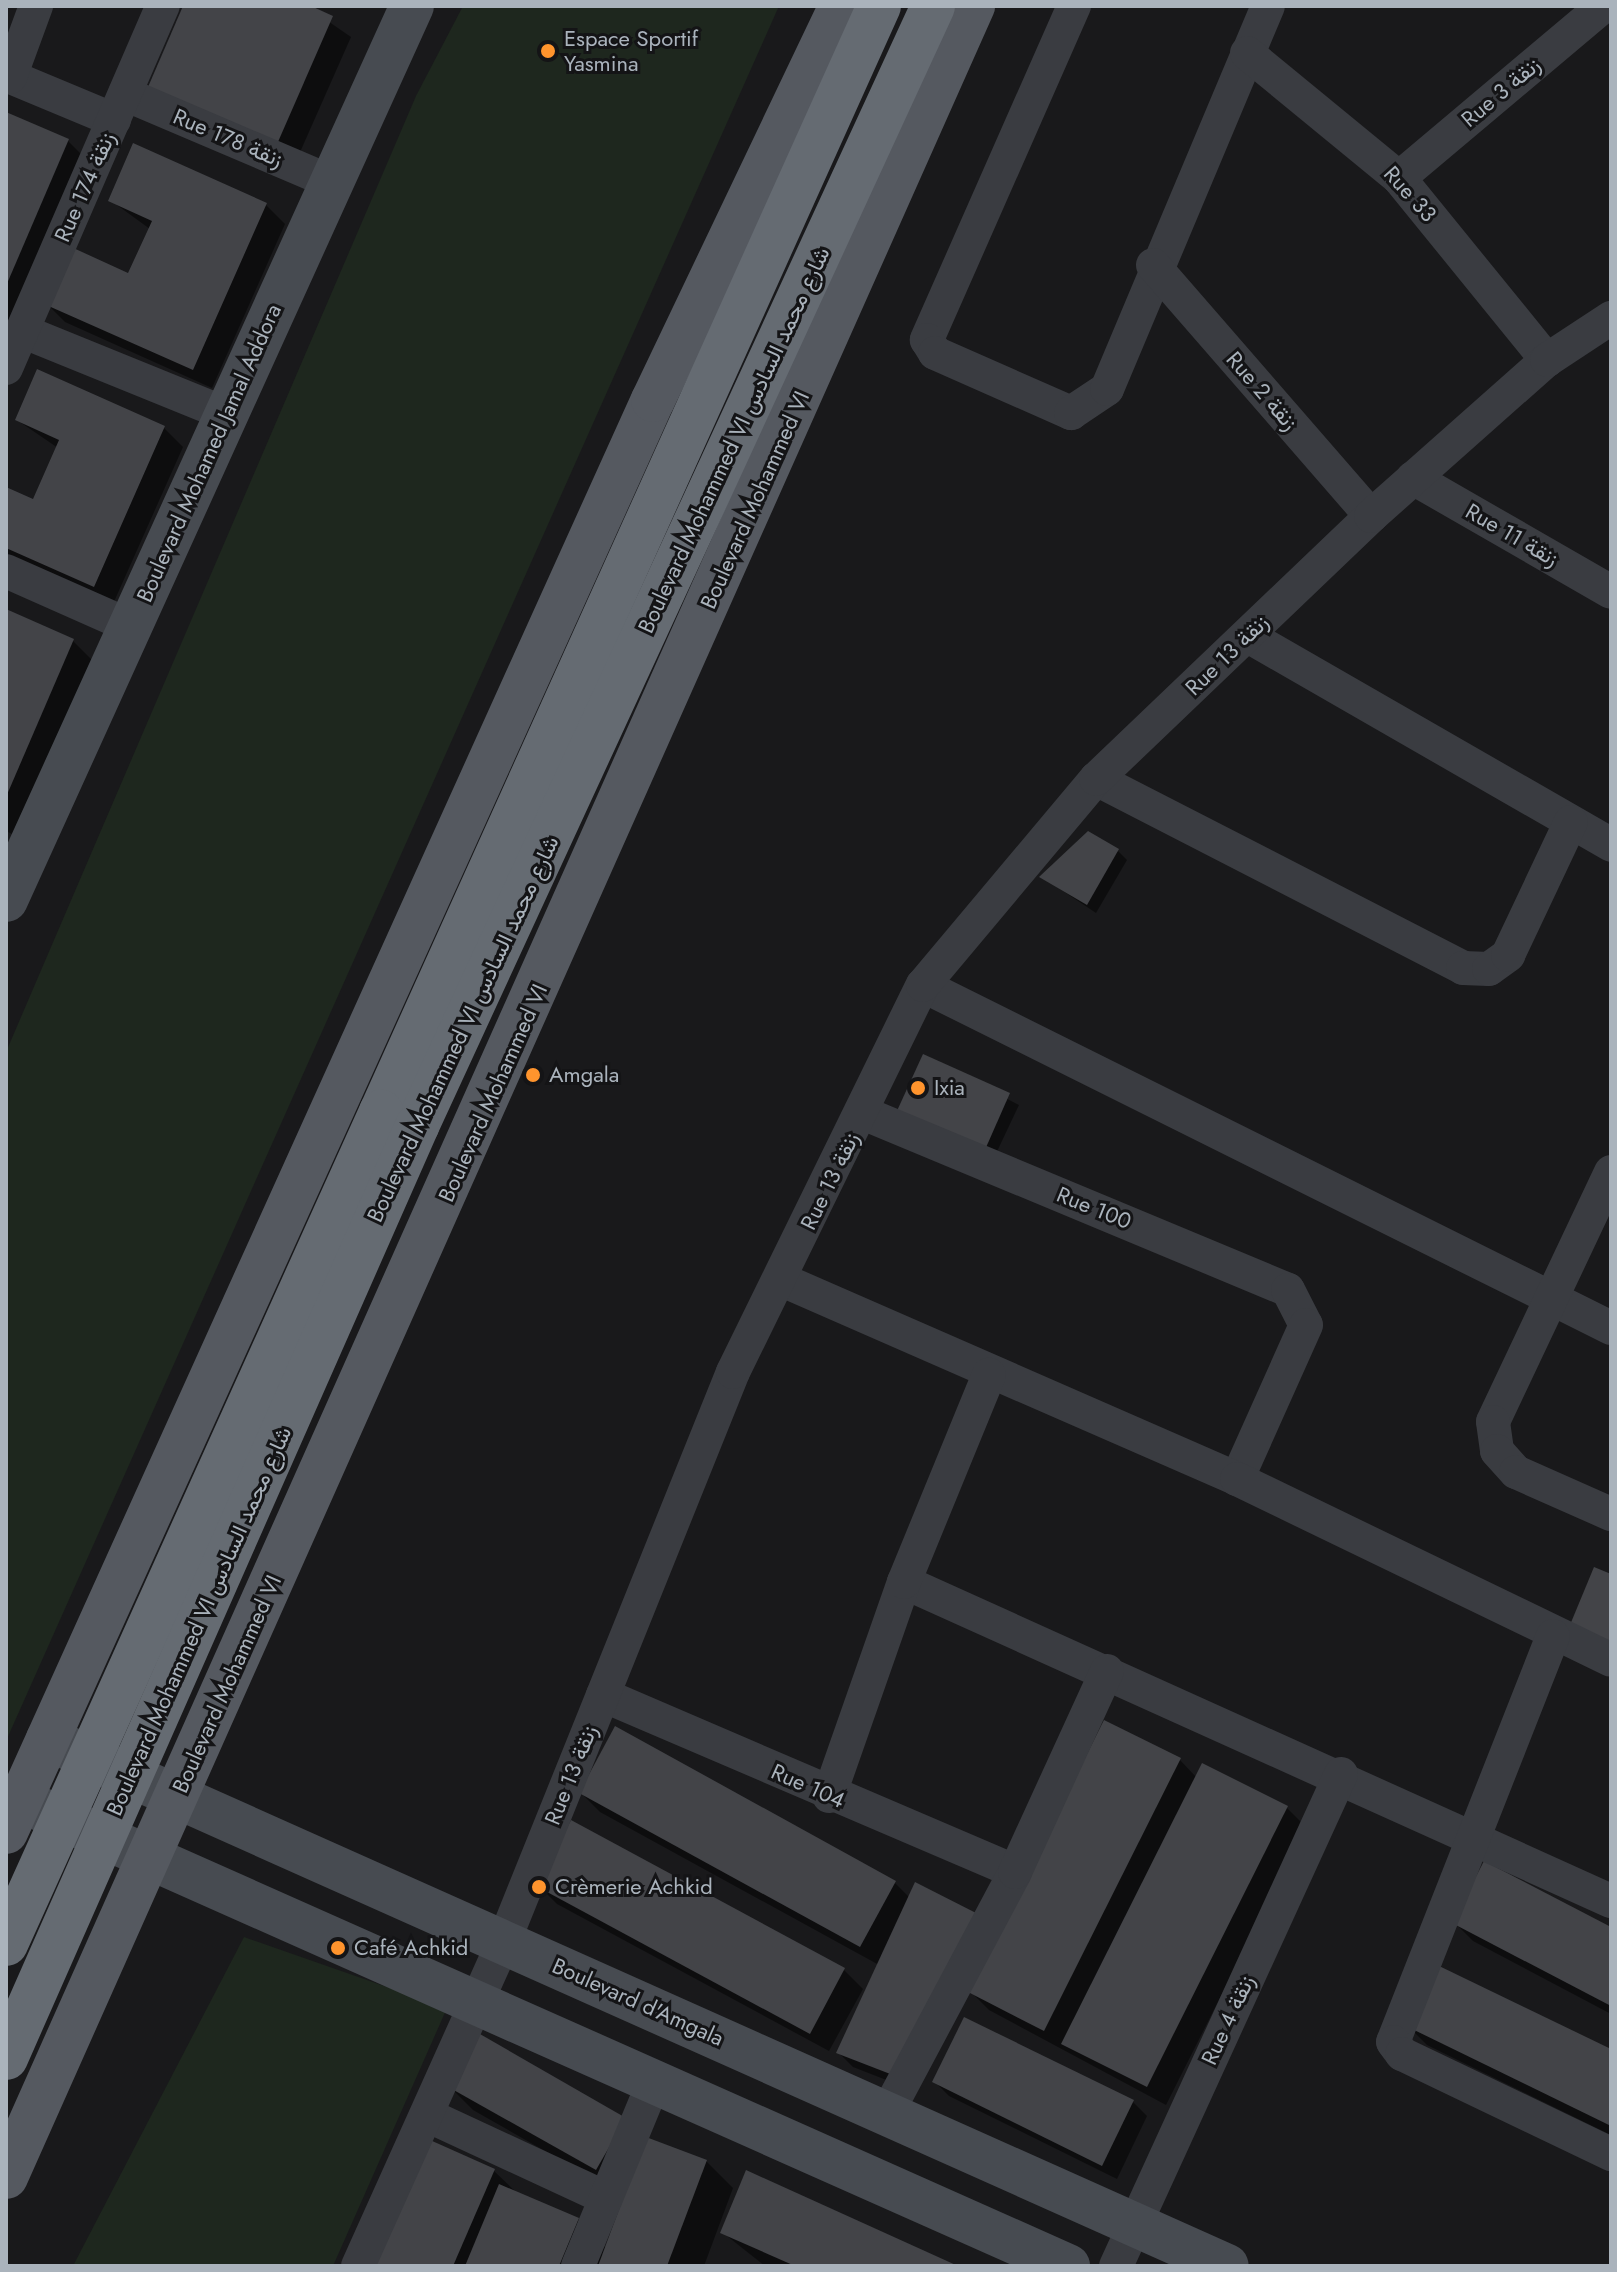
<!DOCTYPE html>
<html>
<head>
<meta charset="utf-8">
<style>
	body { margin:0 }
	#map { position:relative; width:1617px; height:2272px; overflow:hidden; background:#19191b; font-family:Jost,Vazirmatn,sans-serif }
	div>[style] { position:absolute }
	.green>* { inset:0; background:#1e271e }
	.shadow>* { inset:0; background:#0007 }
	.building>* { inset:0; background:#434448 }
	.street>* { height:34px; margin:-17px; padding:0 17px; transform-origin:17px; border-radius:17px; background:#3a3c41 }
	.secondary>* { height:44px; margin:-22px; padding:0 22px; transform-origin:22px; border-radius:22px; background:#474b51 }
	.primary>* { height:44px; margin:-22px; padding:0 22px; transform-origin:22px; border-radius:22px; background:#555960 }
	.highway>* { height:44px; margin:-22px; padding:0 22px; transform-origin:22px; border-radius:22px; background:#656b72 }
	.highway-bridge>* { height:44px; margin:-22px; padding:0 22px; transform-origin:22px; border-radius:22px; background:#656b72 }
	.dots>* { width:22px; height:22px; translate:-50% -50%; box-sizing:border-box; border:4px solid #141416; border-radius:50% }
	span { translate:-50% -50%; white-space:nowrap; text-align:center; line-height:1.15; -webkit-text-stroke:6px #141416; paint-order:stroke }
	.poi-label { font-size:22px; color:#aab3bc }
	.left { translate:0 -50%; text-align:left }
	.street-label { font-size:22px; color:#aab3bc }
	.frame { position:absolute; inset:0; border:8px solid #aab3bc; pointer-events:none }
</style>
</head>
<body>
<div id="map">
	<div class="green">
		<i style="clip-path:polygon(463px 6px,779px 6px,6px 1741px,6px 1052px,416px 96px)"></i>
		<i style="clip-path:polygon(244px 1937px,447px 2008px,333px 2266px,73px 2266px)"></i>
	</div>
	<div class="shadow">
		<i style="clip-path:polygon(186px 6px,306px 6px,351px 37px,293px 168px)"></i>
		<i style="clip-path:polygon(6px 114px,68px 141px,87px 160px,6px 348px)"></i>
		<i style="clip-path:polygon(110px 200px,266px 205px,285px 224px,212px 388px,65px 322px,46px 303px,129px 276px,150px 229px)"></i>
		<i style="clip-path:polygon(17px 420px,164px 428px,183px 447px,113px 604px,6px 557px,6px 489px,34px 502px,58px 448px)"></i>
		<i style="clip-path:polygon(6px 611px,73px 641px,92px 660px,16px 836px,6px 831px)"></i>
		<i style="clip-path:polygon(1118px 851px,1127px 860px,1096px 913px,1042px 877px)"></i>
		<i style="clip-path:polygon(924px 1056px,1019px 1105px,993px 1160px)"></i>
		<i style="clip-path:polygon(1180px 1760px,1197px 1778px,1287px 1808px,1306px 1827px,1166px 2105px,989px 2010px,970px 1991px)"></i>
		<i style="clip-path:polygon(581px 1793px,895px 1883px,910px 1898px,912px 2090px,853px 2067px,839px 2053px,879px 1965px,600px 1812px)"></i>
		<i style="clip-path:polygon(538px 1885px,844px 1970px,863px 1989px,829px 2051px,557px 1904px)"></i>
		<i style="clip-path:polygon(1454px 1922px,1611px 1929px,1611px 2014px,1473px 1941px)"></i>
		<i style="clip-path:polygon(1408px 2026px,1611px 2052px,1611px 2135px,1427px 2045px)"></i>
		<i style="clip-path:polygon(935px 2082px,1133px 2102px,1147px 2116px,1117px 2179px,949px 2096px)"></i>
		<i style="clip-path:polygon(446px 2083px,706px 2161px,733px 2188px,704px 2266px,366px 2266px,494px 2171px,518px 2194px,578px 2220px,607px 2249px,626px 2197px,473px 2110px)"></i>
		<i style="clip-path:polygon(722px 2232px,953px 2266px,765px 2266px)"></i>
	</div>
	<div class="building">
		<i style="clip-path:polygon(183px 6px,311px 6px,333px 16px,274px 151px,145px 94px)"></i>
		<i style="clip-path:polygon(6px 112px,69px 139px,6px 286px)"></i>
		<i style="clip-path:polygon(133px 143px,267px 203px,193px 370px,44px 304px,69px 246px,128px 273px,152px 221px,108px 201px)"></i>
		<i style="clip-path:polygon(37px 369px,165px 426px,94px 587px,6px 548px,6px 487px,33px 499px,59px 440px,15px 420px)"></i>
		<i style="clip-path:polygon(6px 609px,74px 639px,6px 797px)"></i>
		<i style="clip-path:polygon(1088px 831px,1119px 849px,1087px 905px,1039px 877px)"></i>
		<i style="clip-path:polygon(923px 1054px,1010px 1093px,984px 1152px,896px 1113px)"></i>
		<i style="clip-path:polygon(1594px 1567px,1611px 1574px,1611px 1656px,1565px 1637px)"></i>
		<i style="clip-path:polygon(1104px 1720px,1181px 1758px,1044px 2031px,968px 1992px)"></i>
		<i style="clip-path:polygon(615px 1726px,896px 1881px,860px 1947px,579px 1793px)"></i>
		<i style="clip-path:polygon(1202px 1763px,1288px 1806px,1147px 2087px,1061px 2044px)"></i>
		<i style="clip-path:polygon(571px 1820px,845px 1968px,810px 2034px,536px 1886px)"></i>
		<i style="clip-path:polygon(1484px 1861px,1611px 1927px,1611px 2006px,1452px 1923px)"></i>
		<i style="clip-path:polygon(915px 1882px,976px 1913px,898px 2077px,836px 2053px)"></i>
		<i style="clip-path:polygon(1435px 1964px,1611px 2049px,1611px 2126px,1406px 2026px)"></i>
		<i style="clip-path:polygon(964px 2017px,1134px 2100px,1102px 2166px,932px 2082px)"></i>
		<i style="clip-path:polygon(473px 2030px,626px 2118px,596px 2170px,443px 2084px)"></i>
		<i style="clip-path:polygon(421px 2136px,495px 2169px,453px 2266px,364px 2266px)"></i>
		<i style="clip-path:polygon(646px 2137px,707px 2160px,667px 2266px,598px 2266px)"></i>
		<i style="clip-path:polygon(746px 2170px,958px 2266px,795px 2266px,720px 2233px)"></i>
		<i style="clip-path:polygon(499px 2184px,579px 2218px,559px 2266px,465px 2266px)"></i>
	</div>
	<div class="street">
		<i style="left:1074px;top:6px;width:365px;rotate:113.8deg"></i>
		<i style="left:927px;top:340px;width:15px;rotate:58deg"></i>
		<i style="left:935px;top:353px;width:149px;rotate:23.8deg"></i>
		<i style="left:1071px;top:413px;width:43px;rotate:-33.7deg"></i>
		<i style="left:1107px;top:389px;width:415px;rotate:-67.2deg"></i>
		<i style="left:1247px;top:53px;width:197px;rotate:39.4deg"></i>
		<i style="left:1399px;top:178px;width:235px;rotate:50.9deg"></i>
		<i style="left:6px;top:75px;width:117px;rotate:22.6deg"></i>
		<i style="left:10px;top:77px;width:76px;rotate:-69.9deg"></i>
		<i style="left:125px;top:94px;width:224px;rotate:23.1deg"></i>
		<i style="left:1399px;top:178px;width:267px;rotate:-40.1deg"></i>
		<i style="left:1153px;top:265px;width:332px;rotate:49deg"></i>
		<i style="left:22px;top:331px;width:220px;rotate:22.1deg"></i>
		<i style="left:6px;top:368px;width:395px;rotate:-66.6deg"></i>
		<i style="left:1413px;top:478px;width:228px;rotate:29.9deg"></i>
		<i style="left:6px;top:571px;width:136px;rotate:23.9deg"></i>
		<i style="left:1248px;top:636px;width:419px;rotate:29.9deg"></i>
		<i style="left:1096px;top:779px;width:413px;rotate:27.2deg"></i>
		<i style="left:1463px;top:968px;width:26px;rotate:2deg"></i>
		<i style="left:1489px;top:969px;width:24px;rotate:-36deg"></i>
		<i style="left:1508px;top:955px;width:147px;rotate:-64.7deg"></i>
		<i style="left:928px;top:988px;width:763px;rotate:26.46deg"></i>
		<i style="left:863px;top:1113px;width:460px;rotate:22.6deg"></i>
		<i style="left:1288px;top:1290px;width:39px;rotate:63deg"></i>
		<i style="left:1306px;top:1325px;width:169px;rotate:114.1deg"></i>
		<i style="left:1611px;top:1172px;width:276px;rotate:115.3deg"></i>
		<i style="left:1493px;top:1422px;width:29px;rotate:82deg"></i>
		<i style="left:1497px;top:1451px;width:28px;rotate:48deg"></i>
		<i style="left:1516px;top:1472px;width:104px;rotate:23.9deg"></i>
		<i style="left:782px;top:1280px;width:497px;rotate:23.6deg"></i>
		<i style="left:1237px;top:1479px;width:415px;rotate:25.8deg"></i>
		<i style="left:904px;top:1582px;width:776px;rotate:24.29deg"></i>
		<i style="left:1553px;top:1636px;width:436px;rotate:111.5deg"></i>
		<i style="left:1393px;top:2042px;width:15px;rotate:53deg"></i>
		<i style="left:1402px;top:2054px;width:232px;rotate:25.6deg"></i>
		<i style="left:603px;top:1695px;width:448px;rotate:23.2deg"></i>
		<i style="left:829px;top:1796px;width:227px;rotate:-70.7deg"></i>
		<i style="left:904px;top:1582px;width:224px;rotate:-67.7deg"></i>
		<i style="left:427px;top:2115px;width:197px;rotate:24.9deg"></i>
		<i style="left:886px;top:2115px;width:275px;rotate:-62deg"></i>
		<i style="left:1015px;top:1872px;width:221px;rotate:-65.4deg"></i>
		<i style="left:358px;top:2266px;width:356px;rotate:-65.8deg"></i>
		<i style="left:504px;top:1941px;width:613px;rotate:-68.08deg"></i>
		<i style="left:733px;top:1372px;width:431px;rotate:-63.9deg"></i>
		<i style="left:923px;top:985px;width:269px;rotate:-50deg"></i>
		<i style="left:1096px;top:779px;width:381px;rotate:-43.7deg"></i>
		<i style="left:1371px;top:516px;width:235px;rotate:-41.6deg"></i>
		<i style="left:1547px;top:360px;width:77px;rotate:-33.3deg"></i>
		<i style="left:578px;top:2266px;width:199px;rotate:-67.6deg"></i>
		<i style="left:1116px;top:2266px;width:541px;rotate:-65.42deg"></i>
	</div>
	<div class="secondary">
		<i style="left:6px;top:900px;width:982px;rotate:-65.58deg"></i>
		<i style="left:48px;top:1739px;width:1291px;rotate:24.08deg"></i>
		<i style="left:20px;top:1800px;width:1147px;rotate:23.97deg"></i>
	</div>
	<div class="primary">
		<i style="left:6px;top:1832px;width:1571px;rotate:-65.69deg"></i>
		<i style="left:653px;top:400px;width:437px;rotate:-64.5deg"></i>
		<i style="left:6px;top:2177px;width:2377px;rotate:-65.99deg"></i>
	</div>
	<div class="highway">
		<i style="left:381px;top:1112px;width:1213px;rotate:-65.76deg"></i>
		<i style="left:417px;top:1126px;width:1233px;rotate:-65.26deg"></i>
	</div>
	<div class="highway-bridge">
		<i style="left:6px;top:1944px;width:913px;rotate:-65.74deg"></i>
		<i style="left:6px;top:2058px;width:1019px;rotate:-66.2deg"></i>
	</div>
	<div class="dots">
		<i style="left:548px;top:51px;background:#ff942d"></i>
		<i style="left:533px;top:1075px;background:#ff942d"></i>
		<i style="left:918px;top:1088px;background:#ff942d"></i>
		<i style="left:539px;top:1887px;background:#ff942d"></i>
		<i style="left:338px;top:1948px;background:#ff942d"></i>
	</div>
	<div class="poi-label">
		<span class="left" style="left:564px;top:51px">Espace Sportif<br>Yasmina</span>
		<span class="left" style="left:549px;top:1075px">Amgala</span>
		<span class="left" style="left:934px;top:1088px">Ixia</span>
		<span class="left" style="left:555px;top:1887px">Crèmerie Achkid</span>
		<span class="left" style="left:354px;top:1948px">Café Achkid</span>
	</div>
	<div class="street-label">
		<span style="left:1501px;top:92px;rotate:-40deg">Rue 3 زنقة</span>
		<span style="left:228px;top:138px;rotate:23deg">Rue 178 زنقة</span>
		<span style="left:85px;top:187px;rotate:-66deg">Rue 174 زنقة</span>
		<span style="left:1410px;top:194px;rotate:48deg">Rue 33</span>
		<span style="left:1262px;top:391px;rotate:49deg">Rue 2 زنقة</span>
		<span style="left:734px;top:440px;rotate:-65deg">Boulevard Mohammed VI شارع محمد السادس</span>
		<span style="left:209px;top:453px;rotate:-66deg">Boulevard Mohamed Jamal Addora</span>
		<span style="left:755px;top:500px;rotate:-66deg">Boulevard Mohammed VI</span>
		<span style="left:1512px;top:535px;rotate:30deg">Rue 11 زنقة</span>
		<span style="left:1227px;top:655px;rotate:-44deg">Rue 13 زنقة</span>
		<span style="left:463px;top:1029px;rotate:-65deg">Boulevard Mohammed VI شارع محمد السادس</span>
		<span style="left:493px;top:1093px;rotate:-66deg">Boulevard Mohammed VI</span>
		<span style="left:830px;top:1181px;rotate:-64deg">Rue 13 زنقة</span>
		<span style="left:1094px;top:1208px;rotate:22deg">Rue 100</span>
		<span style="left:199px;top:1621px;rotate:-66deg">Boulevard Mohammed VI شارع محمد السادس</span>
		<span style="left:227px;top:1684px;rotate:-66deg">Boulevard Mohammed VI</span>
		<span style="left:571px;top:1775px;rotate:-68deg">Rue 13 زنقة</span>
		<span style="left:808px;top:1786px;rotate:24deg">Rue 104</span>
		<span style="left:638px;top:2002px;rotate:24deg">Boulevard d'Amgala</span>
		<span style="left:1228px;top:2020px;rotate:-65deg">Rue 4 زنقة</span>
	</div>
	<div class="frame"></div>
</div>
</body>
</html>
